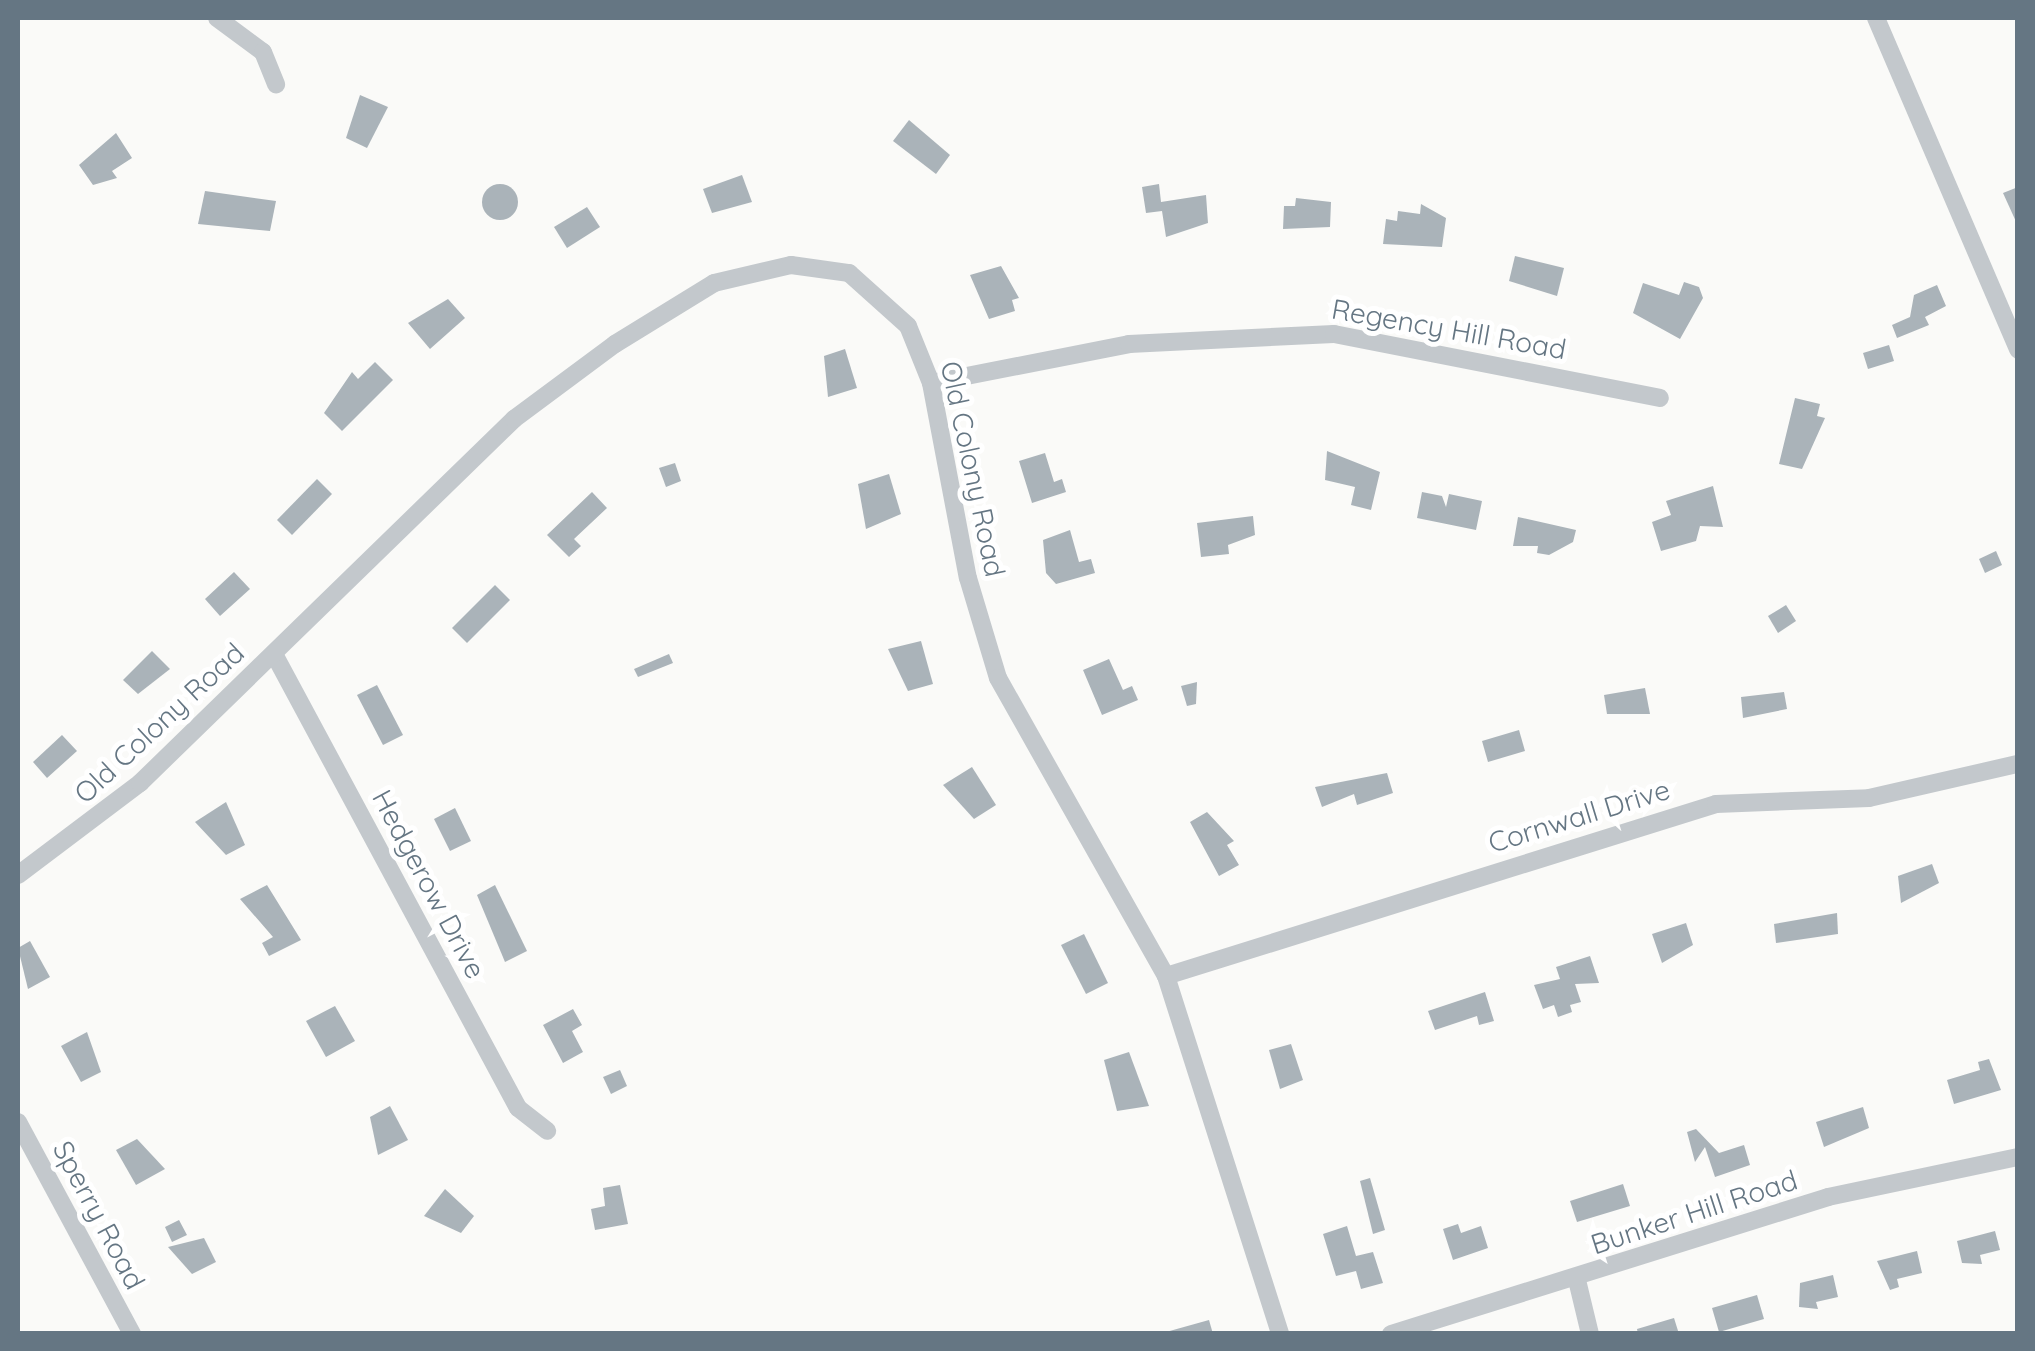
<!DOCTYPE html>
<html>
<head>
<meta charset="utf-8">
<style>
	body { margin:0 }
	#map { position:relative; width:2035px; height:1351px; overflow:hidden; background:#fafaf8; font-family:Quicksand,sans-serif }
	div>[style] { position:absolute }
	.building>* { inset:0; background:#aab3b9 }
	.round { border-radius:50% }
	.minor>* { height:18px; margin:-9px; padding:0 9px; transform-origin:9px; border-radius:9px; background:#c3c8cc }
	span { translate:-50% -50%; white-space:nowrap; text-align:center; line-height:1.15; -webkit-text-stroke:10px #fff; paint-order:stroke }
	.street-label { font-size:28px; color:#657683 }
	.frame { position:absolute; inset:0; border:20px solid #657683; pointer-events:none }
</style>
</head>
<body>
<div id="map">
	<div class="building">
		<i style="clip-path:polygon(360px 95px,388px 107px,367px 148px,346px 138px)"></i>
		<i style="clip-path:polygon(909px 120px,950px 155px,936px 174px,893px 141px)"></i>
		<i style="clip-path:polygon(116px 133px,132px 158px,112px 171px,117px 178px,93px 185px,79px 165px)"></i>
		<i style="clip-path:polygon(742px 175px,752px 202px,712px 213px,703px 189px)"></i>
		<i class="round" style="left:482px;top:184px;width:36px;height:36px"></i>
		<i style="clip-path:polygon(1159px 184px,1161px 202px,1206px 195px,1208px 223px,1166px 237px,1162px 211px,1146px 213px,1142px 187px)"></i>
		<i style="clip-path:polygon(2018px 187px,2018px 226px,2003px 193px)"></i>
		<i style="clip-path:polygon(205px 191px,276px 201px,270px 231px,198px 224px)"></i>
		<i style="clip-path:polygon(1296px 198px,1331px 202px,1330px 227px,1283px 229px,1284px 206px,1295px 206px)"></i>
		<i style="clip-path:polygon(1421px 204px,1446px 218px,1442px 247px,1383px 244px,1386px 219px,1397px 221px,1398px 211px,1420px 214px)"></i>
		<i style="clip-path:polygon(587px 207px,600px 227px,567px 248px,554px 227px)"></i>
		<i style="clip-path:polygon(1515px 256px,1564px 268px,1557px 296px,1509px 281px)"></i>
		<i style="clip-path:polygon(1001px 266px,1019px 298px,1012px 300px,1015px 311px,989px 319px,970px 275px)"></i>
		<i style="clip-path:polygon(1684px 282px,1699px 287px,1703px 298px,1680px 339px,1633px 313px,1643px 283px,1679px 295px)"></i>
		<i style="clip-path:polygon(1937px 285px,1946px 306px,1925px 317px,1929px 325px,1897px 338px,1892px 325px,1910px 317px,1914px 295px)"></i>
		<i style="clip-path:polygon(448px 299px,465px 318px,430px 349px,408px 323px)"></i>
		<i style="clip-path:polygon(1889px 345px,1894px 361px,1868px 369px,1863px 353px)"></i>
		<i style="clip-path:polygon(845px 349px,857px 388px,828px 397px,824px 356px)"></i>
		<i style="clip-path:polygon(375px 362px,393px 380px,342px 431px,324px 413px,352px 372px,358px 379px)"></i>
		<i style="clip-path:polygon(1795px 398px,1820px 404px,1817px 416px,1825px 418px,1802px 469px,1779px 464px)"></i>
		<i style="clip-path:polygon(1327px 451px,1380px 472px,1371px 510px,1351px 505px,1355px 487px,1325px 480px)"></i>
		<i style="clip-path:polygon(1045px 453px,1054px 482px,1062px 479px,1066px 492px,1032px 503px,1019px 461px)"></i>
		<i style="clip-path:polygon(675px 463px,681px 481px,666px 487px,659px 468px)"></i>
		<i style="clip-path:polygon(889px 474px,901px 514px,866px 529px,858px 484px)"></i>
		<i style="clip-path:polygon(317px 479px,332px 494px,292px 535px,277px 520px)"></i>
		<i style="clip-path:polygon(1713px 486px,1723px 527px,1700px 526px,1696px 541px,1661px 551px,1652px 522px,1671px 515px,1666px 501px)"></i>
		<i style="clip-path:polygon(592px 492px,607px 508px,574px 539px,581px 546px,569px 557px,547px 535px)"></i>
		<i style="clip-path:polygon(1422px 492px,1442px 496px,1446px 507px,1449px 494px,1482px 501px,1476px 530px,1417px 518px)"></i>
		<i style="clip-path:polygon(1253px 516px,1255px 535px,1228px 545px,1229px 554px,1201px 557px,1197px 523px)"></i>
		<i style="clip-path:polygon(1518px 517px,1576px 530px,1573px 542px,1549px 555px,1537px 553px,1538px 546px,1513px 546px)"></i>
		<i style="clip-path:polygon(1070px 530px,1079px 562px,1091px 559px,1095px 573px,1056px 584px,1046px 573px,1043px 540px)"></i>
		<i style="clip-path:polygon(1996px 551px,2002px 565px,1985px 573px,1979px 559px)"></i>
		<i style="clip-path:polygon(234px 572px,250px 589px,220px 616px,205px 599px)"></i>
		<i style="clip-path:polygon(495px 585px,510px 600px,467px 643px,452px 628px)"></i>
		<i style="clip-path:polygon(1786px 605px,1796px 621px,1778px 633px,1768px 616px)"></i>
		<i style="clip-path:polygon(921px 641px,933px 684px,908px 691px,888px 649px)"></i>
		<i style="clip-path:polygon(152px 651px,170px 669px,138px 694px,123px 680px)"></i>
		<i style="clip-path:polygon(669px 654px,673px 663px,638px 677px,634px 669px)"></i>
		<i style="clip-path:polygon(1109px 659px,1123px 690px,1132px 686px,1138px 700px,1102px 715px,1083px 670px)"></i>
		<i style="clip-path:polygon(1197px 682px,1196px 704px,1187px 706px,1181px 686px)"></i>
		<i style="clip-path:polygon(377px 685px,403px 735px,383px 745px,357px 695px)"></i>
		<i style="clip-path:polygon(1645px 688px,1650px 714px,1607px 714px,1604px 695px)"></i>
		<i style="clip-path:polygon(1784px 692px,1787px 709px,1743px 718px,1741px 697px)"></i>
		<i style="clip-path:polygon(1519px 730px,1525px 751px,1488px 762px,1482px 741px)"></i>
		<i style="clip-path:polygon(62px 735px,77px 751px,47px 778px,33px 762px)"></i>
		<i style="clip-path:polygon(972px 767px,996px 805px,974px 819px,943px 785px)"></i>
		<i style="clip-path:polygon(1387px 773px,1393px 793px,1357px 805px,1354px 794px,1322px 807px,1315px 787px)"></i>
		<i style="clip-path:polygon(226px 802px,245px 845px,226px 855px,195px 822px)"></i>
		<i style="clip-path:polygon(455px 808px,471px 841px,450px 851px,434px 819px)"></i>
		<i style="clip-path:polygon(1207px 812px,1234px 841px,1227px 845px,1239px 865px,1219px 876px,1190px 822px)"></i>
		<i style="clip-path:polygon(1932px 864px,1939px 883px,1901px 903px,1898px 876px)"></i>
		<i style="clip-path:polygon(267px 885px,301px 940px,269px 956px,262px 943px,273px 937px,240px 899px)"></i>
		<i style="clip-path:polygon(495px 885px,527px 951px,505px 962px,477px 895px)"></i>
		<i style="clip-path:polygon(1837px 913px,1838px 934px,1776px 943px,1774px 924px)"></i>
		<i style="clip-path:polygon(1686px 923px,1693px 945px,1662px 963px,1652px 934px)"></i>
		<i style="clip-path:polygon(1084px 934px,1108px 983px,1086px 994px,1061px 945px)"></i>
		<i style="clip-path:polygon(30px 941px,50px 977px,28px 989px,18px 948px)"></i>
		<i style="clip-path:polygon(1590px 956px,1599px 983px,1575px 984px,1581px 1002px,1570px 1005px,1572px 1012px,1558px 1017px,1554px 1005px,1543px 1009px,1534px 985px,1560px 979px,1556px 967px)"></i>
		<i style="clip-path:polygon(1485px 992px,1494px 1021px,1479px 1025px,1477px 1016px,1435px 1030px,1428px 1011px)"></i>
		<i style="clip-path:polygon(335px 1006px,355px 1041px,326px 1057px,306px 1021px)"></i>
		<i style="clip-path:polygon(573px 1009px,582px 1025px,572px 1031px,583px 1052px,563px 1063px,543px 1025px)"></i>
		<i style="clip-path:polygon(87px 1032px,101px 1072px,81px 1082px,61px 1046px)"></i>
		<i style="clip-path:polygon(1291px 1044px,1303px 1080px,1280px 1089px,1269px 1050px)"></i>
		<i style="clip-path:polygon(1129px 1052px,1149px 1106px,1117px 1111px,1104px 1060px)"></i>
		<i style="clip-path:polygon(1989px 1059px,2001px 1090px,1954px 1104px,1947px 1080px,1980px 1070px,1978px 1062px)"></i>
		<i style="clip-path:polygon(620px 1070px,627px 1086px,611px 1094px,603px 1077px)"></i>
		<i style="clip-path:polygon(390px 1106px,408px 1140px,378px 1155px,370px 1117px)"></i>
		<i style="clip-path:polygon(1863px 1107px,1869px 1128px,1824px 1147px,1816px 1122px)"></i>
		<i style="clip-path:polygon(1696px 1129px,1719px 1153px,1744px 1145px,1750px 1165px,1715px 1177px,1705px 1147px,1695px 1162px,1687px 1132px)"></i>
		<i style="clip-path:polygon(137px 1139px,165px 1169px,136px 1185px,116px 1150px)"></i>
		<i style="clip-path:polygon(1370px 1178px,1385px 1230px,1373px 1234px,1360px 1181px)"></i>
		<i style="clip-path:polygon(1623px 1184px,1630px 1206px,1577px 1222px,1570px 1201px)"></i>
		<i style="clip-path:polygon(620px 1185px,628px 1224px,595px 1230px,591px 1209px,605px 1206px,603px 1188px)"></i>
		<i style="clip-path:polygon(445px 1189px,474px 1216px,461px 1233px,424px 1216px)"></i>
		<i style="clip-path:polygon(179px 1220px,187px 1235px,172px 1242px,165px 1227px)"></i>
		<i style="clip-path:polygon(1458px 1224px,1461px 1233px,1481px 1226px,1488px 1248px,1453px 1260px,1443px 1229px)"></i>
		<i style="clip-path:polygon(1347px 1226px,1356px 1256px,1373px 1252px,1383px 1283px,1361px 1289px,1356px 1271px,1336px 1276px,1323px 1234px)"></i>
		<i style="clip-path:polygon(1995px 1231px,2000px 1250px,1980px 1255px,1982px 1264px,1962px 1263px,1957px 1241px)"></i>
		<i style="clip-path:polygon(204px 1238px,216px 1262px,192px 1274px,168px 1247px)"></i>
		<i style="clip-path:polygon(1917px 1251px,1922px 1273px,1897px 1279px,1899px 1287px,1890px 1290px,1877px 1261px)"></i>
		<i style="clip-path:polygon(1833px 1275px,1838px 1297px,1816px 1302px,1818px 1309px,1799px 1307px,1800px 1283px)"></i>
		<i style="clip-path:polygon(1757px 1295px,1764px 1319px,1719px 1332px,1712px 1308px)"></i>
		<i style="clip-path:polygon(1674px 1318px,1679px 1334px,1638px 1334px,1637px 1329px)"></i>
		<i style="clip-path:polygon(1209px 1320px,1213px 1334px,1166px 1334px,1166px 1332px)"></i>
	</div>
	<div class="minor">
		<i style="left:217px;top:18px;width:57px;rotate:36.5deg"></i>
		<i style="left:263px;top:52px;width:35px;rotate:68deg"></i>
		<i style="left:1876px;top:18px;width:361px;rotate:66.8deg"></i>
		<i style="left:931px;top:383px;width:202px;rotate:-11.1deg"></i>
		<i style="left:1129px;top:344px;width:205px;rotate:-2.8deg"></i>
		<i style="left:1334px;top:334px;width:332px;rotate:11.1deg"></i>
		<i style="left:274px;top:654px;width:515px;rotate:61.74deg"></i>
		<i style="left:518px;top:1108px;width:37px;rotate:38deg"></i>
		<i style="left:18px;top:875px;width:153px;rotate:-37deg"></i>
		<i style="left:140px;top:783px;width:522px;rotate:-44.22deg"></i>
		<i style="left:514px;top:419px;width:126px;rotate:-36.6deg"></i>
		<i style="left:615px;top:344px;width:116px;rotate:-31.6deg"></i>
		<i style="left:714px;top:283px;width:79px;rotate:-13.2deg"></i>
		<i style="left:791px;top:265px;width:59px;rotate:7.9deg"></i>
		<i style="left:849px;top:273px;width:79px;rotate:41.9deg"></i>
		<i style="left:908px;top:326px;width:61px;rotate:68deg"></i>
		<i style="left:931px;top:383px;width:198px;rotate:79.3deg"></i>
		<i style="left:968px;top:578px;width:104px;rotate:73.3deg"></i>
		<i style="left:998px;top:678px;width:342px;rotate:60.6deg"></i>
		<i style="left:1166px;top:976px;width:376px;rotate:72.3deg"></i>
		<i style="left:1166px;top:976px;width:576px;rotate:-17.37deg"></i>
		<i style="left:1716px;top:804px;width:153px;rotate:-2.2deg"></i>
		<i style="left:1869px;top:798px;width:153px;rotate:-12.9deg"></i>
		<i style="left:18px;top:1122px;width:241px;rotate:61.7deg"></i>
		<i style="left:1577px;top:1280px;width:56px;rotate:76.5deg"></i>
		<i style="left:1391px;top:1334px;width:458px;rotate:-17.4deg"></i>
		<i style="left:1828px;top:1197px;width:194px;rotate:-11.9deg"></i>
	</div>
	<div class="street-label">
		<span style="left:1449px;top:329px;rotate:10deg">Regency Hill Road</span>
		<span style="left:973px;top:469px;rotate:78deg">Old Colony Road</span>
		<span style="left:159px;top:723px;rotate:-43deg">Old Colony Road</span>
		<span style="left:1579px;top:816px;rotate:-17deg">Cornwall Drive</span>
		<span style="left:429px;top:884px;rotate:62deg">Hedgerow Drive</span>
		<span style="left:1694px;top:1212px;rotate:-18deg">Bunker Hill Road</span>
		<span style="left:99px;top:1215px;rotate:62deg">Sperry Road</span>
	</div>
	<div class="frame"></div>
</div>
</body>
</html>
